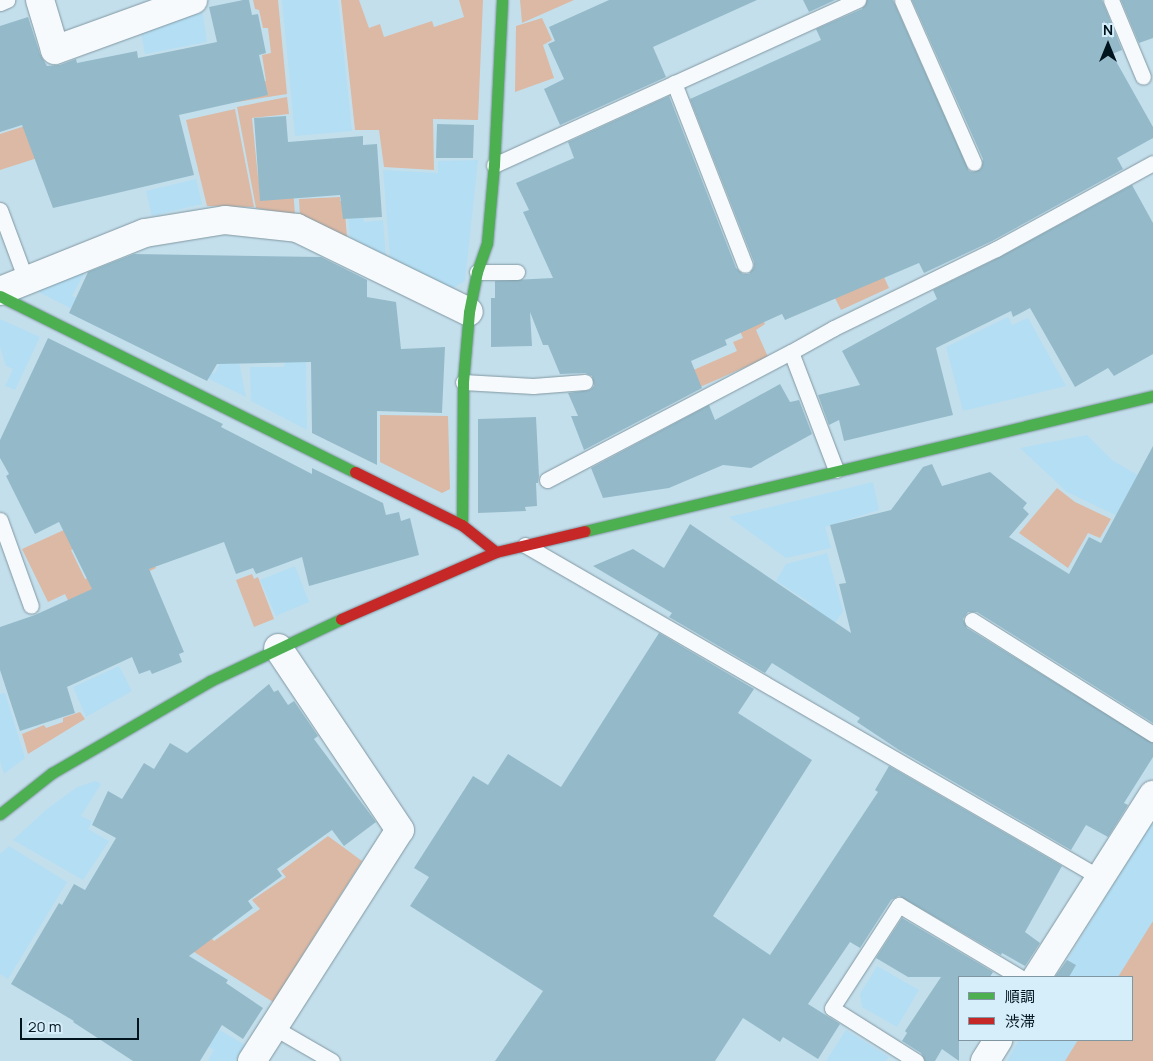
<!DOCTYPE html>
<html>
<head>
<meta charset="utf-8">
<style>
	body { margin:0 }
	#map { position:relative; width:1153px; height:1061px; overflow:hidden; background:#c4dfec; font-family:Manrope,"Noto Sans JP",sans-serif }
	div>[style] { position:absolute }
	.built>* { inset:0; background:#b4def3 }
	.green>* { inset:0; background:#dbb9a5 }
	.building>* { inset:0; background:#94baca }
	.roads { filter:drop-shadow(0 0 1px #8098a2) drop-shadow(0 0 1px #8098a2) }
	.lane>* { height:15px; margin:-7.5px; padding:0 7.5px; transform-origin:7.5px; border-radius:7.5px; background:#f6fafc }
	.street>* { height:28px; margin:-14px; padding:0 14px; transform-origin:14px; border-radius:14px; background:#f6fafc }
	.fast>* { height:11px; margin:-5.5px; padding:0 5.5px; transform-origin:5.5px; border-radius:5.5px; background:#4caf50 }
	.jam>* { height:11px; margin:-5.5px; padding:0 5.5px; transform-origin:5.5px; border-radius:5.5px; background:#c62828 }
	span { translate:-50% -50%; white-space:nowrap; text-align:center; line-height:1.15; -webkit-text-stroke:4.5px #d6eefa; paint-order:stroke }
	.legend { position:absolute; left:958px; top:976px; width:175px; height:65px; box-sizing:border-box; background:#d6eefa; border:1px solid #8097a2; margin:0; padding:6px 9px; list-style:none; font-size:15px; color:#00141e }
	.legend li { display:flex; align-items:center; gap:10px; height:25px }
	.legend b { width:25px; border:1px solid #8097a2 }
	.north { position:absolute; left:1083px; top:20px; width:50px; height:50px; -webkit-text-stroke:4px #d6eefa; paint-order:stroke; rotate:0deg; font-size:14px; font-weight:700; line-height:20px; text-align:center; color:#00141e }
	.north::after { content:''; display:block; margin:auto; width:18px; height:22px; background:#00141e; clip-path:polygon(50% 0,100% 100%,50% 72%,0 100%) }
	.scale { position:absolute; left:20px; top:1018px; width:119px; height:22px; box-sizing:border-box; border:2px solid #00141e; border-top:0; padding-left:6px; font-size:15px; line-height:18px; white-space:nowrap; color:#00141e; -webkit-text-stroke:4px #d6eefa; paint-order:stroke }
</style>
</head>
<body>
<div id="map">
	<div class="built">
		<i style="clip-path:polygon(282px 0,338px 0,352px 131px,295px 136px)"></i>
		<i style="clip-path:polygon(202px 9px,207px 42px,145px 54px,141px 32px)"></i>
		<i style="clip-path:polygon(478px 160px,465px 281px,451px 289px,390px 257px,383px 170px,438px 173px,438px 161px)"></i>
		<i style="clip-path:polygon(196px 179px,202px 204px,152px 216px,146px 191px)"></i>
		<i style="clip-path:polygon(362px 201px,364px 222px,383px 220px,386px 257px,350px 237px,347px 202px)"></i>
		<i style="clip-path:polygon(85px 272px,72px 296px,112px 316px,107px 327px,31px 288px)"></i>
		<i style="clip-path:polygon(1008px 317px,1012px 325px,1028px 318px,1066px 386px,963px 411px,946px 347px)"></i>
		<i style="clip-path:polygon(0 319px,40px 337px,15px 390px,5px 386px,13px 369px,6px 366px,0 347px)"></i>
		<i style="clip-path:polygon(234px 337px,246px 397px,172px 361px,176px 354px,214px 374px)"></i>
		<i style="clip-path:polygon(285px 361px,306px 361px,307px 430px,251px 401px,250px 367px,284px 367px)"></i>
		<i style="clip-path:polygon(1087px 435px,1112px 460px,1153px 484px,1153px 533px,1067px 492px,1020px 448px)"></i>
		<i style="clip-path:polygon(873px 482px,879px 510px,825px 527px,831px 548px,786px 558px,729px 517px)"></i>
		<i style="clip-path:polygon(827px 553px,843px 611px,828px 634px,804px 619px,812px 604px,776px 581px,786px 564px)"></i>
		<i style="clip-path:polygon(295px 566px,309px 602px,276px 616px,260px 580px)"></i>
		<i style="clip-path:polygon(119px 666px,132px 691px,86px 717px,73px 687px)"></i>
		<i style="clip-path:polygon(5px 693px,25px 758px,4px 774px,0 761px,0 694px)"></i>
		<i style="clip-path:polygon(96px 781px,101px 784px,81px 816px,92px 821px,88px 829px,109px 841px,83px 880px,13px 840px,47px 809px,77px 787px)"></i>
		<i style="clip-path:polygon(1153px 819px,1153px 1061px,1007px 1061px,1019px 1040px,1132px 1040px,1132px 977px,1057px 977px)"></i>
		<i style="clip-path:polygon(9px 846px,67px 882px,8px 979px,0 974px,0 854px)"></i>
		<i style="clip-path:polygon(877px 966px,919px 990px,897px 1027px,862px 1007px,860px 994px)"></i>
		<i style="clip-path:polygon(163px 996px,245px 1045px,235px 1061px,208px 1061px,214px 1050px,152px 1014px)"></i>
		<i style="clip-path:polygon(846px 1030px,889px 1057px,886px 1061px,826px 1061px)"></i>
	</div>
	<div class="green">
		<i style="clip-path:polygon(253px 0,278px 0,287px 94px,237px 102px,234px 89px,266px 81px,262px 55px,271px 53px,268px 28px,263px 28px,259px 10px,255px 9px)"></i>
		<i style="clip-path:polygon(341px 0,359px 0,369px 28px,380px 24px,384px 37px,432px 21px,434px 27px,464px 17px,459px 0,483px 0,478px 120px,433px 119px,434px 170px,384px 167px,379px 130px,355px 130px)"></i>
		<i style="clip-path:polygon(520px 0,574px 0,522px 23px)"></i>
		<i style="clip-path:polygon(542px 18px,552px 40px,543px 45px,554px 78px,515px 92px,516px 26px)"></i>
		<i style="clip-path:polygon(287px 97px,289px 114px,252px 118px,258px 177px,292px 175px,295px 215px,256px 208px,237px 107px)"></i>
		<i style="clip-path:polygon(235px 109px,254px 207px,207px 206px,186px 120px)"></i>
		<i style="clip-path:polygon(31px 124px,78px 145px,0 170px,0 134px)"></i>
		<i style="clip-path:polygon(340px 197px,340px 201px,344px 201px,347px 237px,300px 217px,299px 199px)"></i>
		<i style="clip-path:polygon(883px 275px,889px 288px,841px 310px,835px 298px)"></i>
		<i style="clip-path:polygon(745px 277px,765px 324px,756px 330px,768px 357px,682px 395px,675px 378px,737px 351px,733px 342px,743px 338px,721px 288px)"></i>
		<i style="clip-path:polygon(380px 415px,448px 416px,450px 489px,442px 493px,380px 462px)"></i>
		<i style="clip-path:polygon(1057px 488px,1075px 502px,1111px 519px,1100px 538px,1088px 533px,1068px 568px,1019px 533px)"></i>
		<i style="clip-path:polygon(66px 529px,75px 548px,71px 550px,85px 579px,150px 556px,156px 568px,72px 609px,65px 594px,48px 602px,22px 549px)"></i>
		<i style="clip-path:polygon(252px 574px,254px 579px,258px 577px,274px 619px,254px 627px,236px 580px)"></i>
		<i style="clip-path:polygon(80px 712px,85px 719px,28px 754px,22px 734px,44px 725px,46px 728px,63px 722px,63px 718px)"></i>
		<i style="clip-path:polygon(328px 836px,362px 861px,273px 1002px,180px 943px,201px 925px,214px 941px,260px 909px,252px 900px,286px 877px,281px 871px)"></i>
		<i style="clip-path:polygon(1153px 921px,1153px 1061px,1065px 1061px,1078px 1040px,1132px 1040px,1132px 977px,1118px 977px)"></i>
	</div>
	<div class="building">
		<i style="clip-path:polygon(243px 0,249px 0,252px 15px,258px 14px,266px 53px,259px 55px,268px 95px,179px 115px,194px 175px,53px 208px,22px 125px,0 132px,0 26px,28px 17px,40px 54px,47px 66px,60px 65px,76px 59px,77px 63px,137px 51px,138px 58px,217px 42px,209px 7px)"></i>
		<i style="clip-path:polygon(609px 0,757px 0,653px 47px,666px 77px,560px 125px,544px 89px,564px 79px,548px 44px,555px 41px,549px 27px)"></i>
		<i style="clip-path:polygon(803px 0,835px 0,809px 12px)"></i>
		<i style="clip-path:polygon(867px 0,893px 0,969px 171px,973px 172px,981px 169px,983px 159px,912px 0,1102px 0,1122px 50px,1112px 54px,1153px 127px,1153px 138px,1117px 158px,1123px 169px,992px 241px,924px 273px,919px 263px,785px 320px,782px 314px,725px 340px,727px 345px,691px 361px,702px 388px,584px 450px,571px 416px,578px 416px,568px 393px,590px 390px,594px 386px,592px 376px,585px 373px,560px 374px,548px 345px,543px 345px,530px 312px,532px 346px,491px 347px,491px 298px,495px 298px,495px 281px,553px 278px,523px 212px,529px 210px,516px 183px,574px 158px,568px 142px,669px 96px,736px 268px,743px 274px,749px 274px,754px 267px,754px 262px,690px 99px,821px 40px,816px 29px,862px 9px)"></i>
		<i style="clip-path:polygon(1121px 0,1153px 0,1153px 38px,1139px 43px)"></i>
		<i style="clip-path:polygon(286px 116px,288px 142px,363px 136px,363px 145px,377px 144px,382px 217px,343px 219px,340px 195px,260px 201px,254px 118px)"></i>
		<i style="clip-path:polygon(437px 124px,474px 125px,473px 158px,436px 158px)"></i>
		<i style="clip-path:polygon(1132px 185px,1153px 223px,1153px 354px,1114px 376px,1108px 368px,1075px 387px,1030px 308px,1013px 317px,1011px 311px,936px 348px,953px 415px,844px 441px,839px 420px,829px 425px,818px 395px,860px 385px,842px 351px,937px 299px,933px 290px,1000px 257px)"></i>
		<i style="clip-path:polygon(134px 254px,321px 257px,367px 280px,367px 297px,396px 302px,401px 349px,445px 347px,442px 413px,377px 411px,377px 465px,312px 433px,311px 362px,217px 364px,207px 381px,69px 313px,88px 272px)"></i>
		<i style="clip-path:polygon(48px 338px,223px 424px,221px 427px,312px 474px,312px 468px,383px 503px,386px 515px,399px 512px,401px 521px,410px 518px,419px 555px,309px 586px,302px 557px,256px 574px,253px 568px,236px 574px,224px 542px,149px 569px,184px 652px,179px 654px,182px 662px,152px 674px,150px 670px,139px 674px,132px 657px,67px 687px,75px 713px,20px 731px,0 670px,0 627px,35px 615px,92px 589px,59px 522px,35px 534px,6px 476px,9px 474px,0 458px,0 440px)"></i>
		<i style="clip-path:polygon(780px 384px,790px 402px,799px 400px,812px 434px,751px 468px,723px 465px,669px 488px,603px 498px,591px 468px,709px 405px,715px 420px)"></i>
		<i style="clip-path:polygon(536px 417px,539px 476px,538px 483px,536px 483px,537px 506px,525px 507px,526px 511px,478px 513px,478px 419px)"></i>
		<i style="clip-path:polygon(1153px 446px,1153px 723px,977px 612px,968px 612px,963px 619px,967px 628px,1153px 743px,1153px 757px,1124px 803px,1128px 805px,1108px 837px,1086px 825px,1071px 850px,899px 750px,857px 722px,860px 718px,772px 663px,765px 673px,669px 617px,672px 613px,593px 566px,633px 549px,664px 568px,690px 524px,851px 633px,839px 584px,846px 583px,830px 525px,891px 510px,923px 467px,932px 464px,942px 486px,990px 472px,1027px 503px,1023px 508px,1029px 514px,1009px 537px,1069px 574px,1089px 537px,1101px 543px)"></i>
		<i style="clip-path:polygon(659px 633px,754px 689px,738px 713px,812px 760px,713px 916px,770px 955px,878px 792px,875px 790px,889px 766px,1062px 866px,1025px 932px,1040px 943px,1025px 966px,1002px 953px,1001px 955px,899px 896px,891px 900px,860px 948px,850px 942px,808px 1004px,840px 1024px,818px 1059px,783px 1037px,780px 1042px,743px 1018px,715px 1061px,495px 1061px,543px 991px,410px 906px,429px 877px,414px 868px,473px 776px,488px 785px,508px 754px,561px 787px)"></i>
		<i style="clip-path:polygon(269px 684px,274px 692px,278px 690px,288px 705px,294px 701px,318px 736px,314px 739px,376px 822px,344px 846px,332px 830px,277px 869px,282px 876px,248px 901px,253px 908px,189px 956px,228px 980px,226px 983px,263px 1008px,243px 1039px,222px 1025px,200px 1061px,133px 1061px,73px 1022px,74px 1021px,11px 984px,59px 903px,62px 905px,74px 884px,85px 890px,116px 838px,92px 825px,108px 791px,122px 799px,144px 763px,154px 769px,170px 743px,187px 753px)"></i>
		<i style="clip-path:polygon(902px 918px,993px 972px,990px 977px,959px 977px,959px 1061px,942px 1049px,935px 1061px,925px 1061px,921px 1053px,902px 1041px,907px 1033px,905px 1031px,941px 977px,908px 977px,876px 958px)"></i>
		<i style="clip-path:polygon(1067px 960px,1076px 965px,1069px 977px,1055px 977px)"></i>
	</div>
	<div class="roads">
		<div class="lane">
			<i style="left:902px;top:0;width:178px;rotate:66.2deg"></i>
			<i style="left:1111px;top:0;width:83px;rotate:67.4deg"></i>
			<i style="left:0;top:3px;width:8px;rotate:-23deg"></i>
			<i style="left:674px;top:83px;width:195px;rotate:68.7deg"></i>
			<i style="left:494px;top:165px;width:400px;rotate:-24.4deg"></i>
			<i style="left:0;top:210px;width:75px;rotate:69.6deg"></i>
			<i style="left:477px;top:272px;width:40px"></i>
			<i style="left:463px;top:382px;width:70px;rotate:3.3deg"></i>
			<i style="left:533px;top:386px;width:52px;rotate:-4.4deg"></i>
			<i style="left:836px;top:470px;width:126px;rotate:-110.9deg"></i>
			<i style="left:791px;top:352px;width:49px;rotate:-29.2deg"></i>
			<i style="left:834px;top:328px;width:180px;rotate:-26deg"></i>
			<i style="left:996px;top:249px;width:179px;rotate:-28.7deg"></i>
			<i style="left:547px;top:480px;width:276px;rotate:-27.7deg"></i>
			<i style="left:0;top:520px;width:91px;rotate:70.2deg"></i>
			<i style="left:525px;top:545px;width:663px;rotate:30.04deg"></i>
			<i style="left:972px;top:620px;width:214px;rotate:32.2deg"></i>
			<i style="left:273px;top:1027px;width:68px;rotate:30deg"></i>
			<i style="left:916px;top:1061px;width:99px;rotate:-147.8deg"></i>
			<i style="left:832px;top:1008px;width:123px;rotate:-57deg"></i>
			<i style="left:899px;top:905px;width:141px;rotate:30.8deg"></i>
		</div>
		<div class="street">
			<i style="left:40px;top:0;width:52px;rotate:73.3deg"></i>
			<i style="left:55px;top:50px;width:147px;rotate:-19.9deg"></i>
			<i style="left:0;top:291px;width:156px;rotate:-21.8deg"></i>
			<i style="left:145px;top:233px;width:81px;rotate:-9.2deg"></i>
			<i style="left:225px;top:220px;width:72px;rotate:6.3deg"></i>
			<i style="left:297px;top:228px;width:191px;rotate:26deg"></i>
			<i style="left:1037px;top:977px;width:216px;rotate:-57.5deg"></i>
			<i style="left:252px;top:1061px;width:274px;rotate:-57.4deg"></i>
			<i style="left:400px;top:830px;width:219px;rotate:-123.8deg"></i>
			<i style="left:985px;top:1061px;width:25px;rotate:-58deg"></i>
		</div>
		<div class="fast">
			<i style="left:0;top:296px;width:396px;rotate:26.4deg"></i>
			<i style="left:462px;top:525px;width:143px;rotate:-89.6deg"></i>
			<i style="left:463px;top:382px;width:70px;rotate:-85.1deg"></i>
			<i style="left:469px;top:312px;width:41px;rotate:-78.7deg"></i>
			<i style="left:477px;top:272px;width:31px;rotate:-71deg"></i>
			<i style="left:487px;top:243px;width:78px;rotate:-84.9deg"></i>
			<i style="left:494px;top:165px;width:165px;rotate:-87.2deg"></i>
			<i style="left:585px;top:531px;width:584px;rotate:-13.37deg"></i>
			<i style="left:0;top:814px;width:66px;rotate:-38.3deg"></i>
			<i style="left:52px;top:773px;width:183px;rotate:-30.2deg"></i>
			<i style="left:210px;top:681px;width:145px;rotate:-25.3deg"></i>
		</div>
		<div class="jam">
			<i style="left:355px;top:472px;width:119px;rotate:26.4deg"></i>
			<i style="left:462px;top:525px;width:43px;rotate:38.5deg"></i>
			<i style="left:341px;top:619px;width:169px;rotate:-23.4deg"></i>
			<i style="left:496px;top:552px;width:91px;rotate:-13.3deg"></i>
		</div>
	</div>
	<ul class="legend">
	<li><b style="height:6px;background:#4caf50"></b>順調</li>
	<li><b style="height:6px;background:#c62828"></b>渋滞</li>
	</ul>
	<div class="north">N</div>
	<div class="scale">20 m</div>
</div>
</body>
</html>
